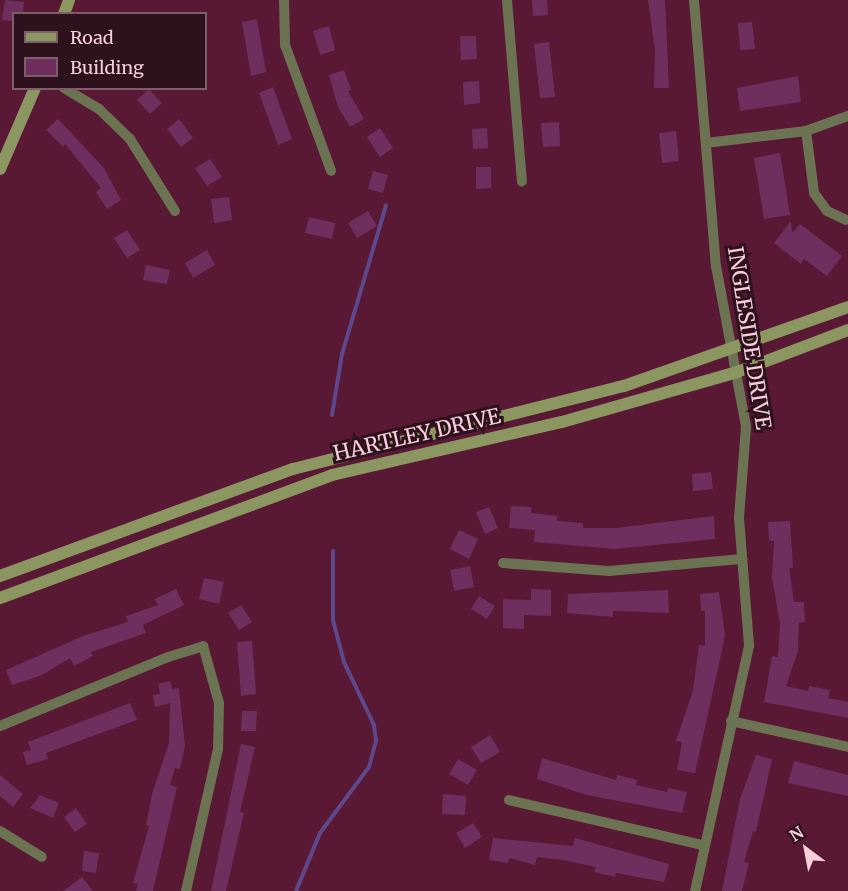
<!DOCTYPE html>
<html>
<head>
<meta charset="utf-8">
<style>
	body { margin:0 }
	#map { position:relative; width:848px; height:891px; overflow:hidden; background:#591834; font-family:Merriweather,serif }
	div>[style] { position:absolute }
	.stream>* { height:4px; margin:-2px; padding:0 2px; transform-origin:2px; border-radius:2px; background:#5e488c }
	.building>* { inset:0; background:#6e2f5f }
	.street>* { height:10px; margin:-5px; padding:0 5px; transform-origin:5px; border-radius:5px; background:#6c7352 }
	.secondary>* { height:12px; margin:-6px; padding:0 6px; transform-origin:6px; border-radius:6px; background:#8c9661 }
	span { translate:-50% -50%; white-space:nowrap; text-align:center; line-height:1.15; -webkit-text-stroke:6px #2d111c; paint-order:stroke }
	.street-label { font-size:21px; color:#f7cedb }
	.legend { position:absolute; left:12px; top:12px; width:195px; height:78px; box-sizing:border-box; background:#2d111c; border:2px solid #7e5d68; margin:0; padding:8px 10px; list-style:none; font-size:18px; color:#f7cedb }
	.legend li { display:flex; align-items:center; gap:12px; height:30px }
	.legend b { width:30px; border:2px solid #7e5d68 }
	.north { position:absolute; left:776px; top:819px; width:60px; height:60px; -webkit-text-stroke:4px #2d111c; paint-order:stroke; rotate:328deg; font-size:16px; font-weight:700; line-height:24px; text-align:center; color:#f7cedb }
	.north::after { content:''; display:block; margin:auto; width:21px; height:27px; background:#f7cedb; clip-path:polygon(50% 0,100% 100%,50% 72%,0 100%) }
</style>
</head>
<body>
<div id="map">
	<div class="stream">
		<i style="left:332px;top:415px;width:62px;rotate:-80.7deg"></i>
		<i style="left:342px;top:354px;width:155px;rotate:-73.5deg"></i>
		<i style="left:296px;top:891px;width:63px;rotate:-67.5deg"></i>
		<i style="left:320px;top:833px;width:82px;rotate:-53.4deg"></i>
		<i style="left:369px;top:767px;width:28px;rotate:-75deg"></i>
		<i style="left:376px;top:740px;width:15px;rotate:-98deg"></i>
		<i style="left:374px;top:725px;width:70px;rotate:-115.5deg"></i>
		<i style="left:344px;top:662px;width:43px;rotate:-104.7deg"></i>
		<i style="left:333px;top:620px;width:69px;rotate:-90deg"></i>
	</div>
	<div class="building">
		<i style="clip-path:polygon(5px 0,24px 2px,23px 14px,14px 14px,14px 21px,2px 20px)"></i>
		<i style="clip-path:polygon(532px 0,547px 0,548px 15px,533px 16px)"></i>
		<i style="clip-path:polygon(648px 0,665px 0,669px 88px,654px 88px,655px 51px)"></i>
		<i style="clip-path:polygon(257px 19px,266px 72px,251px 76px,242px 22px)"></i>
		<i style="clip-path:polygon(752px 22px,755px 49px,740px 50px,738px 23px)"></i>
		<i style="clip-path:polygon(329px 26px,335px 50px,320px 55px,313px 31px)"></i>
		<i style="clip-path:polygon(460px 36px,476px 36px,477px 59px,461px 60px)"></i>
		<i style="clip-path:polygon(549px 42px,555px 97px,540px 98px,534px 44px)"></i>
		<i style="clip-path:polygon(344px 70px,351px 90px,348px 91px,364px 119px,350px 127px,338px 107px,329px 75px)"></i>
		<i style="clip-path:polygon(798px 76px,801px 102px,740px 111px,737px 88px)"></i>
		<i style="clip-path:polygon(479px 81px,480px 103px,464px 105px,463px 82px)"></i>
		<i style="clip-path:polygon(273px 87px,292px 139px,278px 145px,259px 93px)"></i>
		<i style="clip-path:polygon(149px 89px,162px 103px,150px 114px,137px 100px)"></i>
		<i style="clip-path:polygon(58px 119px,104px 168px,121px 200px,107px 209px,96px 192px,101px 188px,65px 144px,63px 147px,46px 130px)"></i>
		<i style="clip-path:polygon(179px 119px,193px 138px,181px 147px,167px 129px)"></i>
		<i style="clip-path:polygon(559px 122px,560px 146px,543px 147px,541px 123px)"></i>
		<i style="clip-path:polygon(380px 128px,393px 148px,380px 157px,367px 137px)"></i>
		<i style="clip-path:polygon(487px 128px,488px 148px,473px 149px,472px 129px)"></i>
		<i style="clip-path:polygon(676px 131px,679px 161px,662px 163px,659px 133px)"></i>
		<i style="clip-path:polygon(780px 153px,790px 215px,764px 219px,754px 158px)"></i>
		<i style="clip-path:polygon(210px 159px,222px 177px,207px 186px,195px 168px)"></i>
		<i style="clip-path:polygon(476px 167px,491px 167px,491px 188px,476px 189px)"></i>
		<i style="clip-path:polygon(373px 171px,388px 175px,383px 193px,368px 189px)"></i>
		<i style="clip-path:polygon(229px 197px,232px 220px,214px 223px,211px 199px)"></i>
		<i style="clip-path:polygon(368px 211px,377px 226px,357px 238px,348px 223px)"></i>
		<i style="clip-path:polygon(309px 217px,335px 223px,332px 239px,305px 233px)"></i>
		<i style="clip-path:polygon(791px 221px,792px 233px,800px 224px,842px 256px,827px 276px,804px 259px,801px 264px,774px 243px)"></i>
		<i style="clip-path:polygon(127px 230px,140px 250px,127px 258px,114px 238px)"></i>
		<i style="clip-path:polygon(207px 250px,215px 265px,193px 278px,185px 263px)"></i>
		<i style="clip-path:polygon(146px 265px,170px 270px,167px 284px,143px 280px)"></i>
		<i style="clip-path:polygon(711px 472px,713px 489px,693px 491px,692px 474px)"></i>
		<i style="clip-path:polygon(511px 506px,531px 507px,531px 513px,557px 516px,557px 521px,583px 523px,583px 528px,616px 528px,714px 516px,715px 539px,615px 549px,534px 542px,535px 530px,509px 528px)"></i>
		<i style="clip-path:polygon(489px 507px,498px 528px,485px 534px,476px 512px)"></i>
		<i style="clip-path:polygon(790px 521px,793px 568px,789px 568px,794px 602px,804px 602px,805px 622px,799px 623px,798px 651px,786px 686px,808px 691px,809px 686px,830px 690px,828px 698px,848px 702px,848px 718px,764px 702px,772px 656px,778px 657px,780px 624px,772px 578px,774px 541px,769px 541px,768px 522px)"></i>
		<i style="clip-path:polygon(459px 530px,478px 539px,469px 559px,450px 549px)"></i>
		<i style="clip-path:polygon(470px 566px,474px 587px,454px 591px,450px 570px)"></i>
		<i style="clip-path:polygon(204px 578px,224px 582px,219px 604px,199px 599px)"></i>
		<i style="clip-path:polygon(176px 589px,184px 605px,143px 625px,146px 633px,91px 652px,93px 656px,74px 666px,70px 658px,42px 675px,12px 685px,6px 670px,83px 636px,128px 622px,126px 616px,158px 605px,155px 599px)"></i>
		<i style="clip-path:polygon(531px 589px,551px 590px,551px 616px,524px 615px,524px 629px,503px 628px,503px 599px,531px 600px)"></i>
		<i style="clip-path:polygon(668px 590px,669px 613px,613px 611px,613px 617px,567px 613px,568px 594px)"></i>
		<i style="clip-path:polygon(719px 592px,725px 636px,695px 773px,677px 770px,682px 742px,676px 741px,693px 690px,699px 645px,705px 646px,705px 611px,701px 611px,700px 594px)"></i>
		<i style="clip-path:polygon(479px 596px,495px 606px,487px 619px,471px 609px)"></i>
		<i style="clip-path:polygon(241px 605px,252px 622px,239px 630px,228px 613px)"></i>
		<i style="clip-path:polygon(252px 641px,256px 694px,241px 696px,237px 642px)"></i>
		<i style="clip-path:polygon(170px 681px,172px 689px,179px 688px,185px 746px,180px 769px,175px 768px,170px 785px,177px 787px,153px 891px,136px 891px,138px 884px,133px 883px,149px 826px,146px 825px,152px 794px,169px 743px,170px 703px,155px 707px,153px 695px,160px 694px,158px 684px)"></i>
		<i style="clip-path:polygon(130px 703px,137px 720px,46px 753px,48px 759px,27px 765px,23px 752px,31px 750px,28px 742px)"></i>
		<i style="clip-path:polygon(242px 711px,257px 711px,256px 731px,241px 731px)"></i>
		<i style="clip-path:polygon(490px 735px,500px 752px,481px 763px,471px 747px)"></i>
		<i style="clip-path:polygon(241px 744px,255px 747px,240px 812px,244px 813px,226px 891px,211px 891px)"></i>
		<i style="clip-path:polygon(756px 755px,772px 759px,756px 832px,753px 831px,744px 862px,749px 863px,742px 891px,722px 891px,740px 799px)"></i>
		<i style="clip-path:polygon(542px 758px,616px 780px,617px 775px,637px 780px,636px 785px,667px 792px,668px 788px,687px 792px,682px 813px,587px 795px,537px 779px)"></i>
		<i style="clip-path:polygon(458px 759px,477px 770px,468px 785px,449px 774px)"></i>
		<i style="clip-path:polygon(794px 761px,848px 775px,848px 796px,788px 783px)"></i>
		<i style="clip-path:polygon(0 775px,23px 794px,13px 807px,0 796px)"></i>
		<i style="clip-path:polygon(443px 794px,466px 796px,465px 815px,442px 814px)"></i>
		<i style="clip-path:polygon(40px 795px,59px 803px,53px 818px,30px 808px)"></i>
		<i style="clip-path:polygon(76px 808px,87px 824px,75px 832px,64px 817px)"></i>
		<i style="clip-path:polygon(473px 823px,482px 837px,465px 848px,456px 833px)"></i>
		<i style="clip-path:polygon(493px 838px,573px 846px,575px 838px,669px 864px,664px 882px,616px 873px,615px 877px,594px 872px,596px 867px,563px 860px,537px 857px,535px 865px,509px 858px,508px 863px,489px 860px)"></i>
		<i style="clip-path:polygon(84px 851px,99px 853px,96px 873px,82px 871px)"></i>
		<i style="clip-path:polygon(82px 877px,93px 891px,63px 891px)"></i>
	</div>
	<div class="street">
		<i style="left:284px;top:0;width:45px;rotate:88.7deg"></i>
		<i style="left:285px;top:45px;width:134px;rotate:69.9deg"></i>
		<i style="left:507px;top:0;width:182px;rotate:85.3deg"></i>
		<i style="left:694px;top:0;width:267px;rotate:85.3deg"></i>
		<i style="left:716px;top:266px;width:164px;rotate:79.4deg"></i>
		<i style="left:746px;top:427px;width:91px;rotate:94.4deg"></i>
		<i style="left:739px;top:518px;width:128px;rotate:85.5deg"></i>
		<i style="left:749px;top:646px;width:251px;rotate:102.4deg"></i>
		<i style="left:64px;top:88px;width:41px;rotate:31deg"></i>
		<i style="left:99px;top:109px;width:43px;rotate:44.1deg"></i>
		<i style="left:130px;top:139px;width:85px;rotate:58deg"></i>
		<i style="left:806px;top:131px;width:63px;rotate:82.6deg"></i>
		<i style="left:814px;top:193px;width:22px;rotate:54deg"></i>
		<i style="left:827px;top:211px;width:21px;rotate:25deg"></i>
		<i style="left:706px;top:143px;width:101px;rotate:-6.8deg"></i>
		<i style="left:806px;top:131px;width:45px;rotate:-19.7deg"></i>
		<i style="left:503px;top:563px;width:106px;rotate:4.3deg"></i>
		<i style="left:609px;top:571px;width:134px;rotate:-5.2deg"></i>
		<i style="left:731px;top:721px;width:120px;rotate:12.5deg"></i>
		<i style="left:0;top:726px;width:182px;rotate:-22.3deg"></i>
		<i style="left:168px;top:657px;width:37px;rotate:-17deg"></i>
		<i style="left:203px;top:646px;width:59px;rotate:74.3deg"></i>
		<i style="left:219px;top:703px;width:46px;rotate:91.2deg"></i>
		<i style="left:218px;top:749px;width:146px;rotate:102.7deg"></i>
		<i style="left:509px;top:800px;width:199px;rotate:13.1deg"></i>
		<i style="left:0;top:831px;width:49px;rotate:31.8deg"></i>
	</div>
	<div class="secondary">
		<i style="left:64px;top:14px;width:15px;rotate:-70deg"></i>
		<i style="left:0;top:169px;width:88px;rotate:-66.6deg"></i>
		<i style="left:0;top:576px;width:312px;rotate:-20.1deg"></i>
		<i style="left:293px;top:469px;width:341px;rotate:-14.1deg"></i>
		<i style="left:624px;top:386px;width:238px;rotate:-19.4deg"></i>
		<i style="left:0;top:598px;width:354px;rotate:-20.3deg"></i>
		<i style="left:332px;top:475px;width:236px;rotate:-13deg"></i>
		<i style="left:562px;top:422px;width:182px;rotate:-15.9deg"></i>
		<i style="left:737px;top:372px;width:119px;rotate:-20.7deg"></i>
	</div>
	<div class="street-label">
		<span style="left:749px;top:338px;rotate:81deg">INGLESIDE DRIVE</span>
		<span style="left:417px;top:435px;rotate:-13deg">HARTLEY DRIVE</span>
	</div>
	<ul class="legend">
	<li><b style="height:8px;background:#8c9661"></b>Road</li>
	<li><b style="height:16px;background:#6e2f5f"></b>Building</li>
	</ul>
	<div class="north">N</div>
</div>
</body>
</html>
